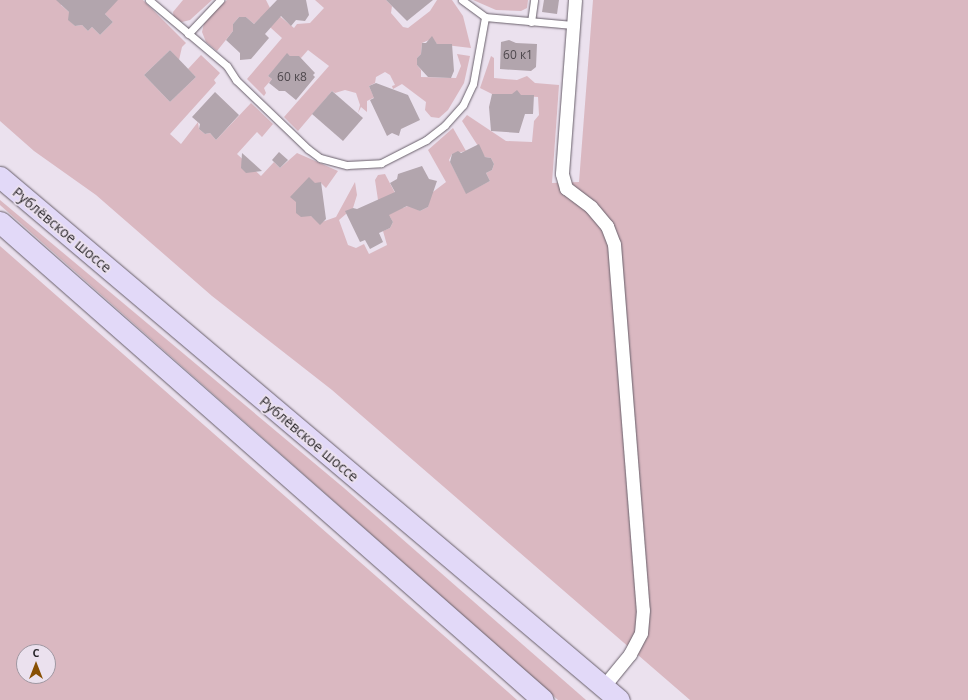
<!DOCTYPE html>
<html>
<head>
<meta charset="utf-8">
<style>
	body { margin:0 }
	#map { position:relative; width:968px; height:700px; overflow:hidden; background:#ebe1ee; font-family:"Open Sans",sans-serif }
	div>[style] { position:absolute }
	.green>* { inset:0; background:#dab8c1 }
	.building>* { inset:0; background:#b2a5ad }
	.roads { filter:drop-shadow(0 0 1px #685f6a) drop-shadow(0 0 1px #685f6a) }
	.lane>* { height:7px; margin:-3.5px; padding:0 3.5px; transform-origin:3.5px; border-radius:3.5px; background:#fff }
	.street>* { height:13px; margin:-6.5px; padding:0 6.5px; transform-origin:6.5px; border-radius:6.5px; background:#fff }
	.primary>* { height:21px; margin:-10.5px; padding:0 10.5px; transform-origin:10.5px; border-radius:10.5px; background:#e2d9f8 }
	span { translate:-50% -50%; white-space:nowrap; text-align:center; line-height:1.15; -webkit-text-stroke:3.5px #ebe1ee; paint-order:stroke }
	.number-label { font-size:12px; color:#4e484d }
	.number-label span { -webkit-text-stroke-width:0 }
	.street-label { font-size:14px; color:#2c292d }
	.north { position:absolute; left:16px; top:644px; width:40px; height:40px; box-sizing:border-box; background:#ebe1ee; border:1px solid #9f97a1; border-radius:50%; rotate:0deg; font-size:11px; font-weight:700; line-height:16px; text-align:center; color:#2c292d }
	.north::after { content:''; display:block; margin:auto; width:14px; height:18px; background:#884f03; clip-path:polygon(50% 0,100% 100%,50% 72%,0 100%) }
</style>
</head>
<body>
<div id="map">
	<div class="green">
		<i style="clip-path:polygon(0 0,65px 0,61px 5px,69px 12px,69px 20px,75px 26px,82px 25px,88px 31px,92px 27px,100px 35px,113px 22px,105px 14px,113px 0,143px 0,186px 43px,182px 47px,179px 60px,170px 50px,144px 75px,170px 102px,196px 77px,188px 69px,201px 55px,220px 73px,214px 80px,216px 83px,170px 134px,181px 144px,198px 122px,199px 129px,205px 134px,210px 133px,216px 140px,251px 103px,273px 124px,262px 137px,257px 132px,237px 154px,261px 176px,274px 162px,280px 168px,297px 153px,338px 171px,326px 188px,320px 182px,309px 214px,319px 223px,336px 217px,355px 182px,357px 195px,353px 208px,339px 220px,348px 245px,356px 248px,364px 244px,369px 254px,387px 245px,383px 231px,390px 228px,393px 222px,390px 217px,385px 216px,378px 200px,375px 180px,378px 175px,385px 174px,403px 208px,410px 205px,420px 211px,428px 207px,429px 195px,446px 182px,428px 150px,453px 128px,466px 151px,452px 154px,449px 160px,466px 193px,490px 181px,486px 173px,492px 170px,494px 164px,491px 158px,485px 157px,462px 121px,467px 115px,506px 141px,532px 142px,534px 121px,539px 115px,538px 97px,492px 94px,480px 88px,491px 56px,494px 58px,494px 78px,517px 80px,527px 76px,535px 83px,559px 85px,552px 183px,579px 182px,593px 0,968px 0,968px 700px,690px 700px,332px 390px,212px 296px,96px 195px,34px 151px,0 121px)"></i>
		<i style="clip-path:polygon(183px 0,212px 0,190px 20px,182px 22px,174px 19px,173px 12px)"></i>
		<i style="clip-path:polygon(227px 0,266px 0,270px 8px,294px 28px,297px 24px,310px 23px,324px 8px,315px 0,386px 0,392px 6px,391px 13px,403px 27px,408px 28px,430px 11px,437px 0,452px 0,463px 16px,471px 48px,437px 44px,434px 40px,429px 40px,422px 43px,421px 54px,417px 58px,417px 65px,421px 70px,421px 77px,456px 78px,461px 66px,457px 54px,470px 56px,464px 83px,448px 110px,439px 118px,431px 117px,425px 110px,426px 102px,402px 84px,393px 89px,392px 86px,395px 85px,390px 75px,385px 72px,376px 77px,375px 83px,369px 86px,373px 95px,377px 96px,367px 101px,367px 112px,361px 107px,358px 113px,360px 105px,356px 93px,345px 90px,335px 93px,332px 91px,298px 131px,284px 117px,329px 66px,308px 50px,301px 58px,294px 56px,293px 58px,287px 54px,268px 76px,272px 79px,264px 88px,266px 93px,264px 96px,247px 79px,282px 38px,260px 18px,254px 24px,246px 17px,239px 17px,233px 24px,233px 31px,217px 51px,206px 42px,202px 32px,205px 19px)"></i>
		<i style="clip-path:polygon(473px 0,528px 0,527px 8px,521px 11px,496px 10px)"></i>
		<i style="clip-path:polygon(0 200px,344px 488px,586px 700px,558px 700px,0 205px)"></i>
		<i style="clip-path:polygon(evenodd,0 246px,475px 663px,517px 700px,0 700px,0 246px,24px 652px,48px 652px,48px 676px,24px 676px,24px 652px)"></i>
	</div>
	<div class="building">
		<i style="clip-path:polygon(56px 0,118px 0,105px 14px,113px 22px,100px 35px,92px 27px,88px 31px,82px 25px,75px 26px,68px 20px,69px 12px)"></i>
		<i style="clip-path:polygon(277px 0,306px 0,309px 15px,305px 21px,296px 20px,291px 26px,281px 16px,265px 34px,269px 38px,251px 59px,240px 60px,240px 53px,226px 40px,233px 31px,233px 24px,239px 17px,246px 17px,254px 24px)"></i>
		<i style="clip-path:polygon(386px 0,433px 0,407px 21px)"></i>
		<i style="clip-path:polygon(544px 0,559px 0,557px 14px,542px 12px)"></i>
		<i style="clip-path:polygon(432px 36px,437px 44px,452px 44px,454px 71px,451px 78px,428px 77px,417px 65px,417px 58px,421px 54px,422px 43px,426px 43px)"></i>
		<i style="clip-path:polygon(509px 40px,516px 43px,537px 44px,536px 67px,531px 71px,500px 69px,501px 42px)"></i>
		<i style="clip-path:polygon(170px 50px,196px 77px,170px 102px,144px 75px)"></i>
		<i style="clip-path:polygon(287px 53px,290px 56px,299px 56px,315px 73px,313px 75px,315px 77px,296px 100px,285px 91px,279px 91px,269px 83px,272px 79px,268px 76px)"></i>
		<i style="clip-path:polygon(376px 83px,408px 95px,420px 120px,401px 129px,399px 136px,392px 133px,387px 136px,370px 100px,374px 98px,369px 86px)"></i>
		<i style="clip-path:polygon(517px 90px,521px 95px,534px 95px,533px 114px,525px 114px,519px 133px,491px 131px,489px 107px,492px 94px,512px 94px)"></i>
		<i style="clip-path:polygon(332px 91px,363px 118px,343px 141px,312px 114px)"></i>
		<i style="clip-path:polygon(215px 92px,239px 115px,216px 140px,210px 133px,205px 134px,199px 129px,200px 124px,192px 117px)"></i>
		<i style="clip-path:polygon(479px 144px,485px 157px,491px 158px,494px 164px,492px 170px,486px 173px,490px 181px,466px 194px,450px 162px,452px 154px,458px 151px,461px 153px)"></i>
		<i style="clip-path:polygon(279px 152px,288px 160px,280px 168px,272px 160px)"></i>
		<i style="clip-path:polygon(242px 153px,262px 171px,246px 173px,241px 168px)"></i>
		<i style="clip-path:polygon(422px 166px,429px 179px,437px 181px,428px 207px,420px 211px,407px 206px,389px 215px,393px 222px,390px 228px,379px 233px,383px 242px,370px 249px,365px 240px,360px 242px,345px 211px,353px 208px,357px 209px,395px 192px,390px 183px,397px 179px,398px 174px)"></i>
		<i style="clip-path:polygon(309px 177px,315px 183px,321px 182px,326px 219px,320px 225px,311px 216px,301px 217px,296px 213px,296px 202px,290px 197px)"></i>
	</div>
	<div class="roads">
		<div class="lane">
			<i style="left:149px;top:0;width:102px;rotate:40.2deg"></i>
			<i style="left:227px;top:66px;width:17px;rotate:57deg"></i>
			<i style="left:236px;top:80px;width:100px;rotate:43.8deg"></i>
			<i style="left:308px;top:149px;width:15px;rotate:37deg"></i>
			<i style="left:320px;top:158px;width:28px;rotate:15deg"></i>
			<i style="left:347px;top:165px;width:34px;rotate:-3deg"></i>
			<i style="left:381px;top:163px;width:51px;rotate:-27.1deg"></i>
			<i style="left:426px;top:140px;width:24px;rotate:-38deg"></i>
			<i style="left:445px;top:125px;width:27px;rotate:-48deg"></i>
			<i style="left:463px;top:105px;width:23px;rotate:-65deg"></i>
			<i style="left:473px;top:84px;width:68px;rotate:-79.8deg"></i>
			<i style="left:462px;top:0;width:29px;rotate:36deg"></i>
			<i style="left:485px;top:17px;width:88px;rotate:5.2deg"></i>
			<i style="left:531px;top:22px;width:22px;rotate:-82deg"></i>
			<i style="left:188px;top:34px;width:47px;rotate:-46.7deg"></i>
		</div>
		<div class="street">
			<i style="left:575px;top:0;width:174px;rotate:94.3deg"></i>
			<i style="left:562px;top:174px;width:15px;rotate:74deg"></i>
			<i style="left:566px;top:188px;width:31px;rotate:37deg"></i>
			<i style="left:591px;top:207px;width:25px;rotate:50deg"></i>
			<i style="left:607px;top:226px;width:19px;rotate:69deg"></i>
			<i style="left:614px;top:244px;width:367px;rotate:85.5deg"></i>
			<i style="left:643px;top:610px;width:23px;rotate:95deg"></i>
			<i style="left:641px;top:633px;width:24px;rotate:118deg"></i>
			<i style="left:630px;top:654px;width:43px;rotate:129.3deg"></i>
		</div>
		<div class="primary">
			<i style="left:0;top:177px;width:810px;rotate:40.19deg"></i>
			<i style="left:0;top:222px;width:723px;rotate:41.36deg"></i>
		</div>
	</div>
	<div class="number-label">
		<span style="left:518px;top:55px">60 к1</span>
		<span style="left:292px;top:77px">60 к8</span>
	</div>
	<div class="street-label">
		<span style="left:62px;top:230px;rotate:40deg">Рублёвское шоссе</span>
		<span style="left:309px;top:439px;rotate:40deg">Рублёвское шоссе</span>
	</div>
	<div class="north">С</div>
</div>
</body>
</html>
